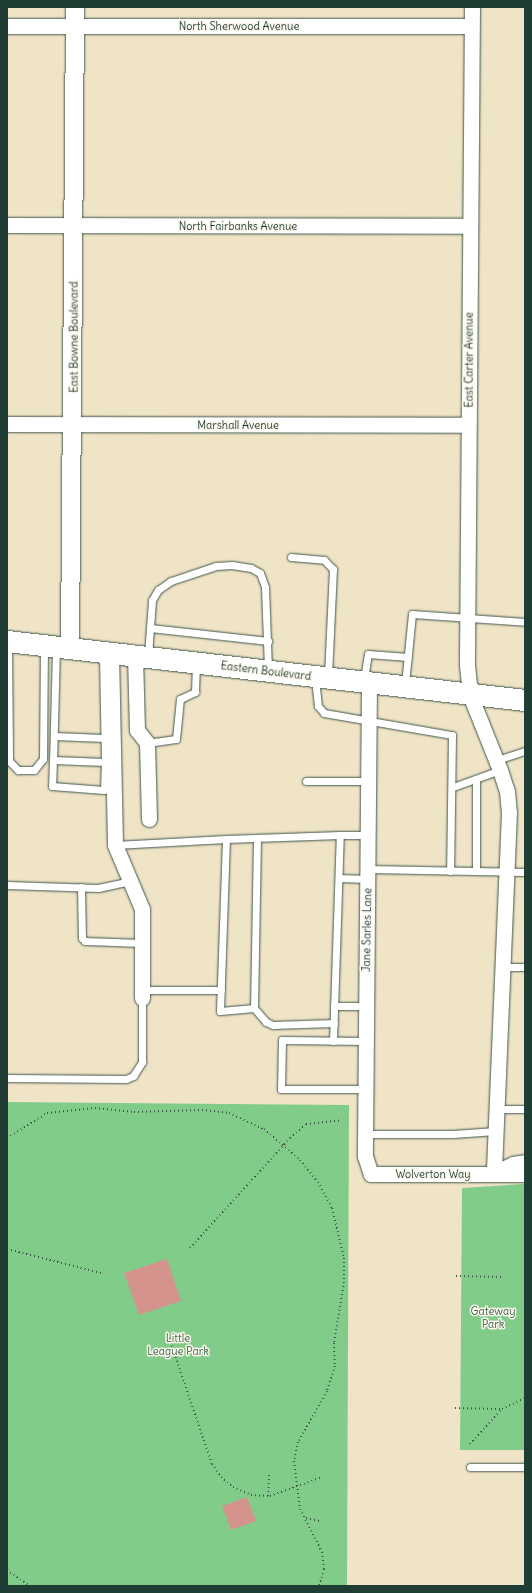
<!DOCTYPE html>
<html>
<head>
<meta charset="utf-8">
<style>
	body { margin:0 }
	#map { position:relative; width:532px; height:1593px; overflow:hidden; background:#f0e4c7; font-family:Delius,sans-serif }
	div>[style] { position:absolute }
	.green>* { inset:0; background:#82cc89 }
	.building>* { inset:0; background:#d5938e }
	.path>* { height:2px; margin-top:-1px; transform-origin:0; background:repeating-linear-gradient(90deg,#3e564a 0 1px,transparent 0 4px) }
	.roads { filter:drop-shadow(0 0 1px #3e564a) drop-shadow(0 0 1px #3e564a) }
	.service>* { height:7px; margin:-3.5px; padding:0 3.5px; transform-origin:3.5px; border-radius:3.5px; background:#fff }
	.minor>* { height:15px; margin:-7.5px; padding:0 7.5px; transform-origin:7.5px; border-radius:7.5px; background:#fff }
	.tertiary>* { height:18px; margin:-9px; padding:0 9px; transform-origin:9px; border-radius:9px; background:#fff }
	.secondary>* { height:21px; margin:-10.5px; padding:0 10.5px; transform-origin:10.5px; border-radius:10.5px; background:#fff }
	span { translate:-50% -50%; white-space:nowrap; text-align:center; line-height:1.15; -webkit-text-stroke:3px #fbf7ec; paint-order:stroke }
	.street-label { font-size:11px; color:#1f3d34 }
	.park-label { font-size:11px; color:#386149 }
	.frame { position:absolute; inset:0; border:8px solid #1f3d34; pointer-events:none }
</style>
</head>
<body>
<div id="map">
	<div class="green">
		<i style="clip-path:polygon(7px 1102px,349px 1105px,347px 1586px,7px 1586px)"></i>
		<i style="clip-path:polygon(525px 1184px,525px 1450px,460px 1450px,462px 1188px)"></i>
	</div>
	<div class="building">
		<i style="clip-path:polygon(167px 1259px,181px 1301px,139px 1315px,124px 1273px)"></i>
		<i style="clip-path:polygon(247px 1497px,256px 1521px,231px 1530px,222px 1506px)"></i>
	</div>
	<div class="path">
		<i style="left:7px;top:1138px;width:47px;rotate:-32deg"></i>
		<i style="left:47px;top:1113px;width:48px;rotate:-5.9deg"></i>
		<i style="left:95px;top:1108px;width:39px;rotate:6deg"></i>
		<i style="left:134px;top:1112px;width:68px;rotate:-1.7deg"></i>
		<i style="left:202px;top:1110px;width:27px;rotate:6deg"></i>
		<i style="left:229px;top:1113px;width:38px;rotate:25deg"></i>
		<i style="left:264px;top:1129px;width:48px;rotate:40.7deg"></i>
		<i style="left:300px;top:1160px;width:28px;rotate:51deg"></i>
		<i style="left:318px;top:1182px;width:30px;rotate:62deg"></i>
		<i style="left:332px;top:1208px;width:51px;rotate:76.5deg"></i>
		<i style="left:344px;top:1258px;width:24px;rotate:90deg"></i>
		<i style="left:344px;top:1282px;width:62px;rotate:99.3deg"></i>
		<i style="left:334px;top:1343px;width:23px;rotate:88deg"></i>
		<i style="left:335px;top:1366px;width:26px;rotate:108deg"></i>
		<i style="left:327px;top:1391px;width:59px;rotate:119.6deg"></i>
		<i style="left:298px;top:1442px;width:19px;rotate:102deg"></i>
		<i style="left:294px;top:1461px;width:48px;rotate:82.9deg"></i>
		<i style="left:300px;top:1509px;width:48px;rotate:62.9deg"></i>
		<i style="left:322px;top:1552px;width:17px;rotate:83deg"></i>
		<i style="left:324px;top:1569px;width:18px;rotate:106deg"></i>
		<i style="left:190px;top:1248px;width:149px;rotate:-47.7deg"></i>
		<i style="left:290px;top:1138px;width:21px;rotate:-41deg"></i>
		<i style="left:306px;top:1124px;width:36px;rotate:-6deg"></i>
		<i style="left:7px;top:1249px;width:97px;rotate:14.3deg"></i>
		<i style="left:456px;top:1276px;width:48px;rotate:1.2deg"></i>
		<i style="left:169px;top:1338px;width:133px;rotate:71.2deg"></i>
		<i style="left:212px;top:1464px;width:16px;rotate:55deg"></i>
		<i style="left:221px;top:1477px;width:16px;rotate:40deg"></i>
		<i style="left:233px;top:1487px;width:20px;rotate:24deg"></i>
		<i style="left:251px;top:1495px;width:19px;rotate:3deg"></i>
		<i style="left:270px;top:1496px;width:55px;rotate:-20.1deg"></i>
		<i style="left:455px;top:1408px;width:47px;rotate:1.2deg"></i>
		<i style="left:470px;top:1444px;width:47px;rotate:-47.6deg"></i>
		<i style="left:502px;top:1409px;width:25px;rotate:-26deg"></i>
		<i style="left:268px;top:1496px;width:22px;rotate:-87deg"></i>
		<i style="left:306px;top:1518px;width:14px;rotate:12deg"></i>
		<i style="left:7px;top:1570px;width:28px;rotate:35deg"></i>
	</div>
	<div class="roads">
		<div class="service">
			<i style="left:291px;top:557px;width:33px;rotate:5deg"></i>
			<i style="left:324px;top:560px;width:13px;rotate:45deg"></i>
			<i style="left:333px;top:569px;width:107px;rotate:92.7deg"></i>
			<i style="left:150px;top:628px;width:119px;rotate:6.3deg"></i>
			<i style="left:8px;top:643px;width:118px;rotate:89.5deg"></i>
			<i style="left:9px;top:761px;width:13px;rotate:45deg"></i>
			<i style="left:18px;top:770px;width:16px"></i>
			<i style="left:34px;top:770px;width:14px;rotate:-51deg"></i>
			<i style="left:43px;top:759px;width:112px;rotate:-89.5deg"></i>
			<i style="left:56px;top:649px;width:111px;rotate:91.5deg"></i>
			<i style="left:53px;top:760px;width:52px;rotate:2.2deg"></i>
			<i style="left:105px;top:762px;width:107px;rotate:-91.1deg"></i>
			<i style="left:148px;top:655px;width:55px;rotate:-85.8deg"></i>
			<i style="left:152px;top:600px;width:12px;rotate:-59deg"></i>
			<i style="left:158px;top:590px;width:16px;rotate:-35deg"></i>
			<i style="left:171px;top:581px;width:47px;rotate:-18.4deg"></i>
			<i style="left:216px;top:566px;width:16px;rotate:-4deg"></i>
			<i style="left:232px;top:565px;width:19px;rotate:9deg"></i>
			<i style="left:251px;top:568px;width:10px;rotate:29deg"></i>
			<i style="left:260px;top:573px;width:15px;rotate:70deg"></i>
			<i style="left:265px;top:587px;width:81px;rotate:87.9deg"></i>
			<i style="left:315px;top:678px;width:28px;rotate:84deg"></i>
			<i style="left:318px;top:706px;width:9px;rotate:49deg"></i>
			<i style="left:324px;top:713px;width:130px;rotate:9.8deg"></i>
			<i style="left:452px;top:735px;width:136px;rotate:90.8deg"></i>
			<i style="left:364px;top:679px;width:25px;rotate:-81deg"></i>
			<i style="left:368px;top:654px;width:40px;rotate:4.3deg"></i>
			<i style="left:405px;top:684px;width:70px;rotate:-84.3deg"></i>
			<i style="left:412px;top:614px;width:113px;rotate:4deg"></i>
			<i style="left:54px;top:736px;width:50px;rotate:2.3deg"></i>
			<i style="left:147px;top:743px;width:29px;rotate:-8deg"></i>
			<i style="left:176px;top:739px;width:40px;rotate:-84.3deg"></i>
			<i style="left:180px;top:699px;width:17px;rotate:-25deg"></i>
			<i style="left:195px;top:692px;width:28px;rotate:-88deg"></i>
			<i style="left:53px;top:760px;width:26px;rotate:92deg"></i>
			<i style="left:52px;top:786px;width:52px;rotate:4.4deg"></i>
			<i style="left:104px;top:790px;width:28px;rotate:-88deg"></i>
			<i style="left:497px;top:760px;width:29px;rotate:-18deg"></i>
			<i style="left:476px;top:779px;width:92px;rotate:90deg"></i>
			<i style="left:306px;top:781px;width:62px"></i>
			<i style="left:453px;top:787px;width:50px;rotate:-19.9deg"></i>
			<i style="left:257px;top:838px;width:170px;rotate:91deg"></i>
			<i style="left:254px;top:1008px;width:34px;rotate:175deg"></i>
			<i style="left:220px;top:1011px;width:172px;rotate:-88deg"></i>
			<i style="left:226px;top:839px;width:114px;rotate:-2deg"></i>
			<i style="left:340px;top:835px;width:28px"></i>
			<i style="left:115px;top:845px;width:111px;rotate:-3.1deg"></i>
			<i style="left:368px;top:869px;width:157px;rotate:1.1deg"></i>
			<i style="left:339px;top:878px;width:29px;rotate:2deg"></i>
			<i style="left:7px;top:885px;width:91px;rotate:1.9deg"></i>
			<i style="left:98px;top:888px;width:33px;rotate:-12deg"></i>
			<i style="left:81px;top:887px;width:51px;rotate:88.9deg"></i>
			<i style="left:82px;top:938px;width:4px;rotate:45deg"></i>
			<i style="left:85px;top:941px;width:57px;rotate:2deg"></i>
			<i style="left:502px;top:967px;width:23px"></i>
			<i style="left:142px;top:990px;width:79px"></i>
			<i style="left:334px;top:1006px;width:32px"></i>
			<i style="left:254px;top:1008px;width:18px;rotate:49deg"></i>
			<i style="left:266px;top:1022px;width:8px;rotate:23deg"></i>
			<i style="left:273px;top:1025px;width:61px;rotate:-1.9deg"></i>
			<i style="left:333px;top:1041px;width:206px;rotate:-88.1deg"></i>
			<i style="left:7px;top:1078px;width:119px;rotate:0.5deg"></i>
			<i style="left:126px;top:1079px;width:8px;rotate:-23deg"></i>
			<i style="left:133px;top:1076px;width:17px;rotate:-57deg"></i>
			<i style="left:142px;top:1062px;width:64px;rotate:-90deg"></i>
			<i style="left:365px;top:1089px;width:84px;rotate:180deg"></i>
			<i style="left:281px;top:1089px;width:49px;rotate:-88.8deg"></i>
			<i style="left:282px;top:1040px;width:84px;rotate:0.7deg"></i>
			<i style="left:497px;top:1109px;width:28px"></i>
			<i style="left:365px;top:1134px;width:88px"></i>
			<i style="left:453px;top:1134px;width:43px;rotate:-4deg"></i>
			<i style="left:470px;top:1467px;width:55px"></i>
		</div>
		<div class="minor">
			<i style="left:472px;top:7px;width:658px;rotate:90.44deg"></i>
			<i style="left:467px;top:665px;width:30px;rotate:84deg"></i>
			<i style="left:470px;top:695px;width:81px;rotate:68.2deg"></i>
			<i style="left:500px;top:770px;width:22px;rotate:72deg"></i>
			<i style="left:507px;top:791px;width:21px;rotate:85deg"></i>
			<i style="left:509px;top:812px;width:361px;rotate:92.4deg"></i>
			<i style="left:7px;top:26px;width:464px"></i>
			<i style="left:7px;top:225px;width:462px;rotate:0.1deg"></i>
			<i style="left:7px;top:424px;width:461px;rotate:0.1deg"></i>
			<i style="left:111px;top:653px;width:192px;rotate:88.8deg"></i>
			<i style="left:115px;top:845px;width:69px;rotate:67.1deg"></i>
			<i style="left:142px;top:909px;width:89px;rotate:90deg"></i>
			<i style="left:135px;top:655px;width:75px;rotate:88.5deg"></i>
			<i style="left:137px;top:730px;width:16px;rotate:52deg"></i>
			<i style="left:147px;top:743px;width:76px;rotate:88.5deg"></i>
			<i style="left:369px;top:684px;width:472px;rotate:90.5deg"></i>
			<i style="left:365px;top:1156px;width:19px;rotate:72deg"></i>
			<i style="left:371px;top:1174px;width:154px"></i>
			<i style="left:494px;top:1173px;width:21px;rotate:-25deg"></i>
			<i style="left:513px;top:1164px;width:12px;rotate:-9deg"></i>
		</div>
		<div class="tertiary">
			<i style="left:70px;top:648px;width:641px;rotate:-89.55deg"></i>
		</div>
		<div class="secondary">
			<i style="left:7px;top:641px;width:521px;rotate:6.5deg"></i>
		</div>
	</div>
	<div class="street-label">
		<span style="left:239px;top:26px">North Sherwood Avenue</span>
		<span style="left:238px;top:226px">North Fairbanks Avenue</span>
		<span style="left:74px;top:337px;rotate:-90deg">East Bowne Boulevard</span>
		<span style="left:469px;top:360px;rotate:-90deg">East Carter Avenue</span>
		<span style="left:238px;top:425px">Marshall Avenue</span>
		<span style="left:266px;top:671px;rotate:7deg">Eastern Boulevard</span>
		<span style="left:367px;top:930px;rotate:-89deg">Jane Sarles Lane</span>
		<span style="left:433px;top:1174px">Wolverton Way</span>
	</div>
	<div class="park-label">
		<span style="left:493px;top:1318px">Gateway<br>Park</span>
		<span style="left:178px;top:1345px">Little<br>League Park</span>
	</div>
	<div class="frame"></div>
</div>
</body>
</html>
